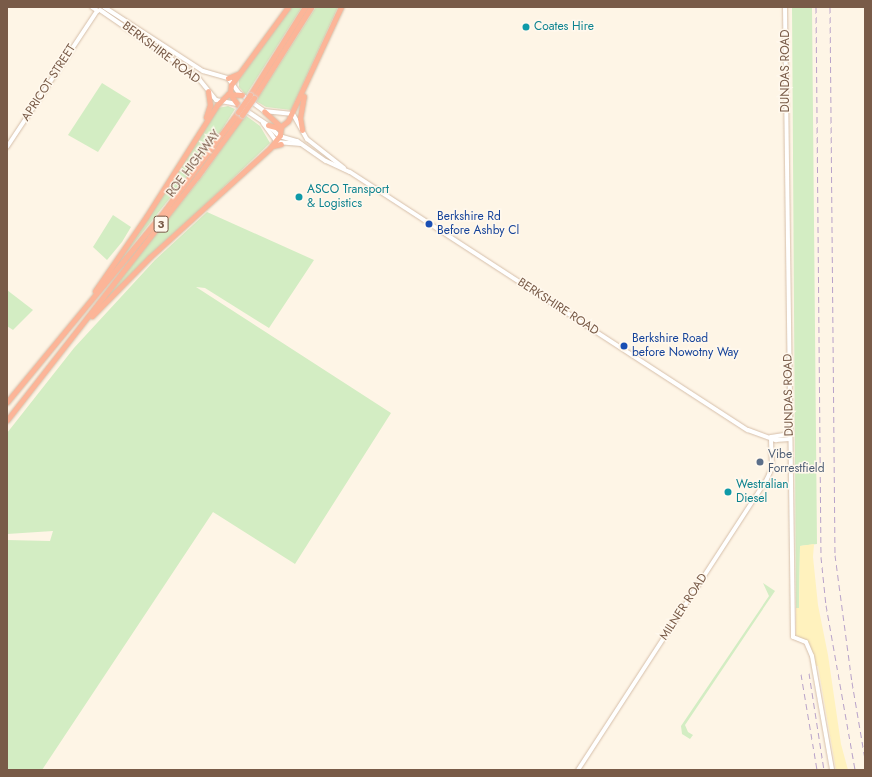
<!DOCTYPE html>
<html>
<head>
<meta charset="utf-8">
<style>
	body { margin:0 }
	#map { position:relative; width:872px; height:777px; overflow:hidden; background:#fef5e6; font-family:Jost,sans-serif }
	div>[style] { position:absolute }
	.green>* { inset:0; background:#d3edc3 }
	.sand>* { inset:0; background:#fff2be }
	.roads { filter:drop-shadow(0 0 1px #d6bfaa) drop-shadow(0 0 1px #d6bfaa) }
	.secondary>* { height:4px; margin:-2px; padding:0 2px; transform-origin:2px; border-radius:2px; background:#fff }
	.highway>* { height:5px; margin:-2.5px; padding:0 2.5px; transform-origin:2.5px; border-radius:2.5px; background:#fcb598 }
	.rail>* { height:1px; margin-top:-0.5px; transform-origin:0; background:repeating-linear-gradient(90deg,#b8a2c9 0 6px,transparent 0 10px) }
	.bridges { filter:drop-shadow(0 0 1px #dcd4cf) drop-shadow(0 0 1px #dcd4cf) }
	.highway-bridge>* { height:5px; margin:-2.5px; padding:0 2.5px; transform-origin:2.5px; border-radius:2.5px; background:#fcb598 }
	.dots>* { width:11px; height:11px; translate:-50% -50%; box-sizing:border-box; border:2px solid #fff8ed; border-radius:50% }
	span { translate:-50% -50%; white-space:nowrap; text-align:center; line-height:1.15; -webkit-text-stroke:3px #fff8ed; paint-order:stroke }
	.shield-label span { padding:1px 3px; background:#fff8ed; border:1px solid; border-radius:3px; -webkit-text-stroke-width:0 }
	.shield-label { font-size:11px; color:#795b48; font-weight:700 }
	.culture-label { font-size:12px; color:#0d838f }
	.left { translate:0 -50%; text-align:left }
	.street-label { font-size:12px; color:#795b48 }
	.transit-label { font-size:12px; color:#164399 }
	.service-label { font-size:12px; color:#4e5e75 }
	.frame { position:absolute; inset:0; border:8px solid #795b48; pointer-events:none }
</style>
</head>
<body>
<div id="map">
	<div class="green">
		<i style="clip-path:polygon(290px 7px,302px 7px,246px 95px,239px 87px,239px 80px)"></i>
		<i style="clip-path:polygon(316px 7px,338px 7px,291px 110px,266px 107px,256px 101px)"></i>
		<i style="clip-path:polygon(792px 7px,812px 7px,817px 544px,800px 546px,799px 608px,796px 608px)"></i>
		<i style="clip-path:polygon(102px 83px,131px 101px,98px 152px,68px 135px)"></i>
		<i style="clip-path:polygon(228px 106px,235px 109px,212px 145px,92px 296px,171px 182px,218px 108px)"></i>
		<i style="clip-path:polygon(245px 115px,260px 126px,270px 143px,93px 312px,204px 174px)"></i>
		<i style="clip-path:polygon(207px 212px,314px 260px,269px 328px,205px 288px,196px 287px,391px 413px,295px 564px,213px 512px,42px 770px,7px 770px,7px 540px,50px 541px,53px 531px,7px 534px,7px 433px,74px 348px,155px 260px)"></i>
		<i style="clip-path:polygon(113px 215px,131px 227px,122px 242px,107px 260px,93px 247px)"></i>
		<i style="clip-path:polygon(7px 290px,33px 310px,13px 330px,7px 326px)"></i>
		<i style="clip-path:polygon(763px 583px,775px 591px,685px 725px,688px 732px,693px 735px,690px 739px,682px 734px,681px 726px,769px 596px)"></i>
	</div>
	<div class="sand">
		<i style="clip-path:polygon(814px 544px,813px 557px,818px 605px,828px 655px,841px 744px,848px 770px,836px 770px,818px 666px,815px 666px,810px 645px,796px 635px,796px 608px,799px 608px,800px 546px)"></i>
	</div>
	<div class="roads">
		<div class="secondary">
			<i style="left:92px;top:7px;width:7px;rotate:34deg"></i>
			<i style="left:104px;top:7px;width:118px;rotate:32.9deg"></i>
			<i style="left:203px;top:71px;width:26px;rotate:16deg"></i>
			<i style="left:228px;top:78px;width:17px;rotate:54deg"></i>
			<i style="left:238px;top:92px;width:32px;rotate:36deg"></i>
			<i style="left:264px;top:111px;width:29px;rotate:6deg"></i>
			<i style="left:293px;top:114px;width:29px;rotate:61deg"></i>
			<i style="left:307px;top:139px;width:47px;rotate:38.1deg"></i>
			<i style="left:785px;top:7px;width:630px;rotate:89.27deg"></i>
			<i style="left:793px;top:637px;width:14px;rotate:21deg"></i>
			<i style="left:806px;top:642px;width:15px;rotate:67deg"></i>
			<i style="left:812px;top:656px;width:116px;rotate:80deg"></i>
			<i style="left:100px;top:10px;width:97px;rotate:34.5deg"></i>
			<i style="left:180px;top:65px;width:24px;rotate:36deg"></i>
			<i style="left:199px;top:79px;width:27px;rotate:51deg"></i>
			<i style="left:216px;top:100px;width:21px;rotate:11deg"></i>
			<i style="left:244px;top:109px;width:29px;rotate:34deg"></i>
			<i style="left:268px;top:125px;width:16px;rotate:45deg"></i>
			<i style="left:279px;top:136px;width:19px;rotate:16deg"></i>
			<i style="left:297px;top:141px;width:35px;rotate:35deg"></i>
			<i style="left:326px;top:161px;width:26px;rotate:25deg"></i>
			<i style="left:350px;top:172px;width:474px;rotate:33deg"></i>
			<i style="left:748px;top:430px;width:30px;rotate:20deg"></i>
			<i style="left:776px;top:440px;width:14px;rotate:-4deg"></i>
			<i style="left:263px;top:123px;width:24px;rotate:54deg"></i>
			<i style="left:277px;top:142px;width:24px;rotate:5deg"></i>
			<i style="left:7px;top:147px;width:163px;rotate:-56.5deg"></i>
			<i style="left:771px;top:437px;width:19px;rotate:-9deg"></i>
			<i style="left:578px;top:770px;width:347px;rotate:-57deg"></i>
			<i style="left:767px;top:479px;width:12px;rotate:-66deg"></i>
			<i style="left:772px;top:468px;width:31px;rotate:-92deg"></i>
		</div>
		<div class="highway">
			<i style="left:228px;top:78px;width:11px;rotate:-22deg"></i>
			<i style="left:250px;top:95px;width:104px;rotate:-58deg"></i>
			<i style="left:254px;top:98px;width:107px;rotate:-57.9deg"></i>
			<i style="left:238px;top:105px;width:14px;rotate:-126deg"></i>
			<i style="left:230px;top:94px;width:9px;rotate:-84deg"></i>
			<i style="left:231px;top:85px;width:97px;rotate:-53.8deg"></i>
			<i style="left:206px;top:117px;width:13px;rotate:-72deg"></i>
			<i style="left:210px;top:105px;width:14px;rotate:-98deg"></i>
			<i style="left:268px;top:125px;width:11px;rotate:15deg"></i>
			<i style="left:279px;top:128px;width:11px;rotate:-38deg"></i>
			<i style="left:288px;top:121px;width:126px;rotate:-65.1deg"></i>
			<i style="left:302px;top:130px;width:12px;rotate:-99deg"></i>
			<i style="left:300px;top:118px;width:22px;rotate:-80deg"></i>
			<i style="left:272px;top:146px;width:9px;rotate:-13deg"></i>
			<i style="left:95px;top:291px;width:90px;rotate:-55.4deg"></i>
			<i style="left:146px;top:217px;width:133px;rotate:-57.6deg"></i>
			<i style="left:217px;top:105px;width:16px;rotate:-45deg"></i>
			<i style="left:228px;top:94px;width:14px;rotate:4deg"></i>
			<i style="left:92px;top:316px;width:83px;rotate:-45.5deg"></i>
			<i style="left:150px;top:257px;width:162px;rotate:-42.2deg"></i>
			<i style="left:270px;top:148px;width:16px;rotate:-52deg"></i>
			<i style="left:280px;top:135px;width:8px;rotate:-83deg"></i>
			<i style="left:281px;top:127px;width:23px;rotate:-137deg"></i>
			<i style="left:7px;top:402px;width:249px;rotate:-50.5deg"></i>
			<i style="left:165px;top:210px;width:122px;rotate:-53.3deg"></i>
			<i style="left:7px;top:420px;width:308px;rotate:-52deg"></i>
			<i style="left:197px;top:177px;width:77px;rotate:-54deg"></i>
		</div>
	</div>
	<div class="rail">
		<i style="left:816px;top:7px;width:550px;rotate:89.48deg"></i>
		<i style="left:821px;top:557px;width:48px;rotate:84.1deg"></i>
		<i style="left:826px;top:605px;width:168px;rotate:80deg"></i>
		<i style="left:830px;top:7px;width:548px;rotate:89.48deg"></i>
		<i style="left:835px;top:555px;width:128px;rotate:82.4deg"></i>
		<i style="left:852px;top:682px;width:78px;rotate:80.4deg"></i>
		<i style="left:809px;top:673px;width:98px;rotate:81.2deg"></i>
		<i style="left:801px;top:674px;width:97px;rotate:80.5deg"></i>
	</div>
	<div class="bridges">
		<div class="highway-bridge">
			<i style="left:238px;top:112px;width:21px;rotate:-55deg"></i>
			<i style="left:242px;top:115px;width:21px;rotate:-55deg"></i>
		</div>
	</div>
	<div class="dots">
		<i style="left:526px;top:27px;background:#0f9aa8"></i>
		<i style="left:299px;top:197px;background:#0f9aa8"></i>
		<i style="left:429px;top:224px;background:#1a4fb4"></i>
		<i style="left:624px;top:346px;background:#1a4fb4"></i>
		<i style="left:760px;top:462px;background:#5c6f8a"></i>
		<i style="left:728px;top:492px;background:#0f9aa8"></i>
	</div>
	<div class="shield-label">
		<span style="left:161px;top:224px">3</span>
	</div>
	<div class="culture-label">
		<span class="left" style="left:534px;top:27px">Coates Hire</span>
		<span class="left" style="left:307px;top:197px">ASCO Transport<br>&amp; Logistics</span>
		<span class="left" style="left:736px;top:492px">Westralian<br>Diesel</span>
	</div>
	<div class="street-label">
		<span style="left:161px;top:53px;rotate:37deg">BERKSHIRE ROAD</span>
		<span style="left:786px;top:71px;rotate:-90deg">DUNDAS ROAD</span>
		<span style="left:49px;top:83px;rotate:-57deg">APRICOT STREET</span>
		<span style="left:194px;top:164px;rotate:-53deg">ROE HIGHWAY</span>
		<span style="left:558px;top:307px;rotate:33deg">BERKSHIRE ROAD</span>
		<span style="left:789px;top:395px;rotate:-91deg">DUNDAS ROAD</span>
		<span style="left:684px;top:607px;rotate:-57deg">MILNER ROAD</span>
	</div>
	<div class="transit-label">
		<span class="left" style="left:437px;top:224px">Berkshire Rd<br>Before Ashby Cl</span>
		<span class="left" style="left:632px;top:346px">Berkshire Road<br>before Nowotny Way</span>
	</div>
	<div class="service-label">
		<span class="left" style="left:768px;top:462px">Vibe<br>Forrestfield</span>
	</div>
	<div class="frame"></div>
</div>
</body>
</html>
